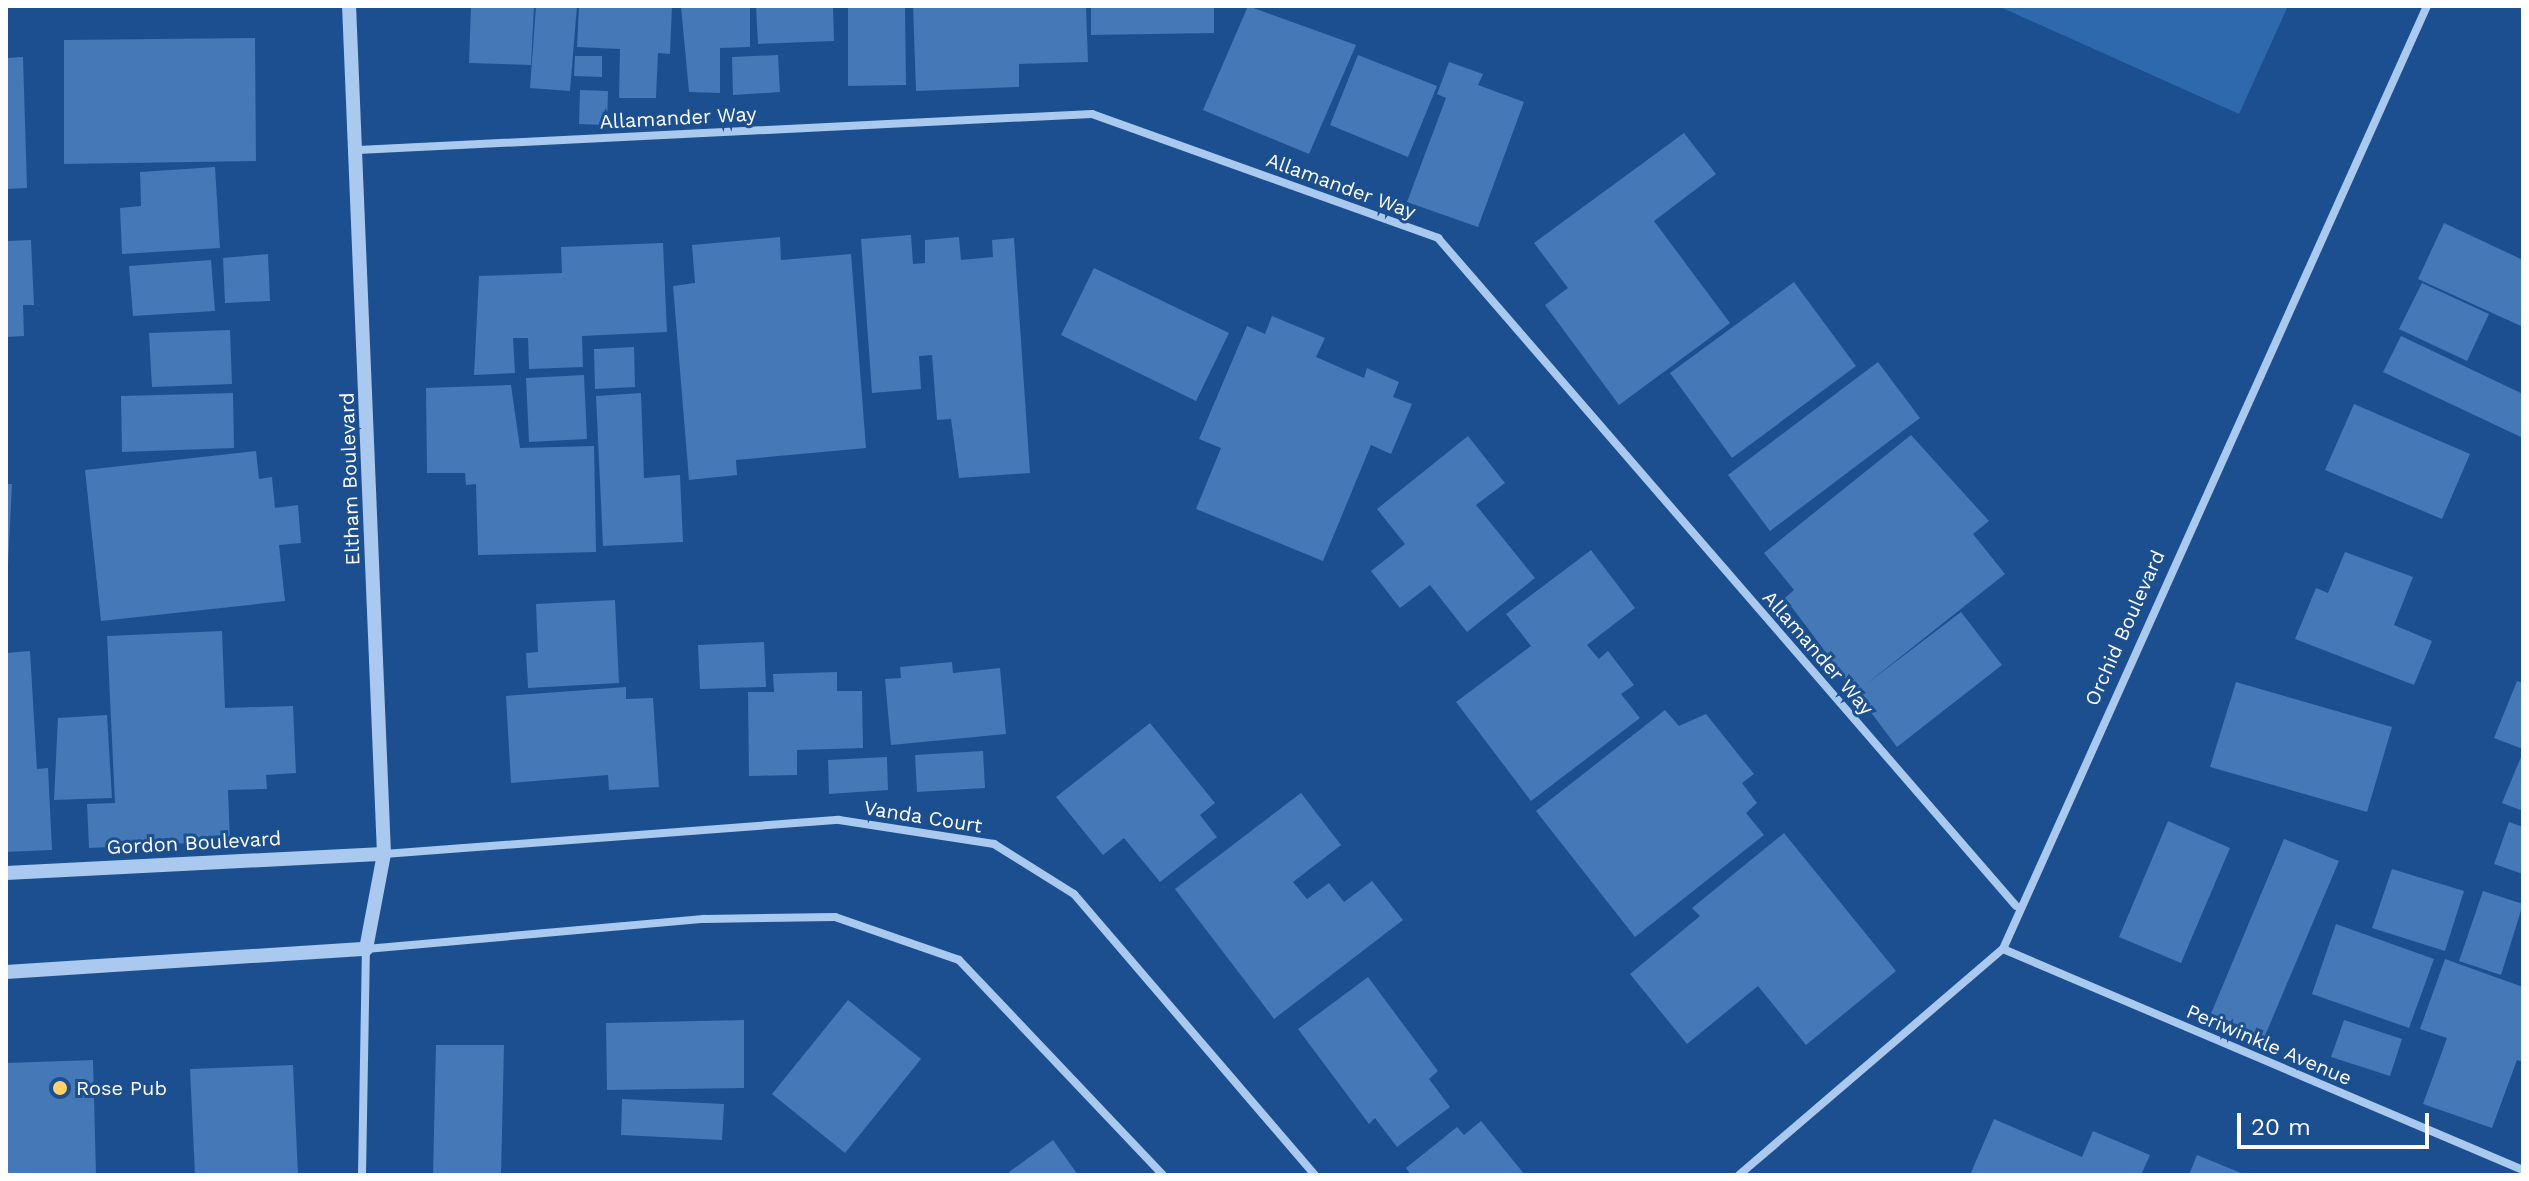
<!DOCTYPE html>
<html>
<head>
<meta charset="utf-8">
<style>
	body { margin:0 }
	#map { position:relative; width:2529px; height:1181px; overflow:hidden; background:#1b4f8f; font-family:"Work Sans",sans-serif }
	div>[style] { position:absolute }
	.green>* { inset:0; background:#2e69ad }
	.building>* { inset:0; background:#4478b7 }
	.minor>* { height:8px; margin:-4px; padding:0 4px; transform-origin:4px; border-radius:4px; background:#a9c9ee }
	.tertiary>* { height:14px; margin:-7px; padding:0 7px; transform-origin:7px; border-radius:7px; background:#a9c9ee }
	.dots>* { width:22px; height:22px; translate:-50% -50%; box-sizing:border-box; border:4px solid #1b4f8f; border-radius:50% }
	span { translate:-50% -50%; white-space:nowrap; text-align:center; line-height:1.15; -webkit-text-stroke:6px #1b4f8f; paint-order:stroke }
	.street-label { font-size:20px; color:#fff }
	.poi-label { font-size:20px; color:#fff }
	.left { translate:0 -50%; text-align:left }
	.frame { position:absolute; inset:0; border:8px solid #fff; pointer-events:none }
	.scale { position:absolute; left:2237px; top:1113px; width:192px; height:36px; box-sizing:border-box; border:4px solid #fff; border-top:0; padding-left:10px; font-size:24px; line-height:28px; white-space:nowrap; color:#fff; -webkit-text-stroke:6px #1b4f8f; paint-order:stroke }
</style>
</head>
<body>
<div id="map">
	<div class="green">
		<i style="clip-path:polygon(1998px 6px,2288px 6px,2239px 114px)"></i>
	</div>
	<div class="building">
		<i style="clip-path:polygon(471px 6px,534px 6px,531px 65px,469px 63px)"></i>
		<i style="clip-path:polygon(536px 6px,577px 6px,570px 91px,530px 88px)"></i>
		<i style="clip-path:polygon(579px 6px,672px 6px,670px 54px,658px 53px,656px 98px,619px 98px,620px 49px,577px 47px)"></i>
		<i style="clip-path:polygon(681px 6px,750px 6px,750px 47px,720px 48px,720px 93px,689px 92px)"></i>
		<i style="clip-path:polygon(756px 6px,833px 6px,834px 41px,758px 44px)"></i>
		<i style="clip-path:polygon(848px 6px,905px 6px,906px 85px,848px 86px)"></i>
		<i style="clip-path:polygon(913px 6px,1086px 6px,1088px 62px,1019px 64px,1019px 87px,916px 91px)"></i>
		<i style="clip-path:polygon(1091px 6px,1214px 6px,1214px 33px,1091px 35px)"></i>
		<i style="clip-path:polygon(1248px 6px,1356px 45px,1309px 154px,1203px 110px)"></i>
		<i style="clip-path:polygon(255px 38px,256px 161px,64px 164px,64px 40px)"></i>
		<i style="clip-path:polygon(778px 55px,780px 92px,733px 95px,732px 57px)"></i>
		<i style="clip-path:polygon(1358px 55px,1437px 86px,1408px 157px,1330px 125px)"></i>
		<i style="clip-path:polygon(575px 56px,602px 56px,602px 77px,574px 76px)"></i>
		<i style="clip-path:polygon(23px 57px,27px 188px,6px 189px,6px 58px)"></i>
		<i style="clip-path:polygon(1449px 62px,1483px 74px,1478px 85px,1524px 102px,1478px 227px,1407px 202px,1446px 98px,1437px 94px)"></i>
		<i style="clip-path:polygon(580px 90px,608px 91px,607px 125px,579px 124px)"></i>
		<i style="clip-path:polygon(1684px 133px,1716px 174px,1654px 221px,1730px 323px,1619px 405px,1545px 305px,1568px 288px,1534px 243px)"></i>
		<i style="clip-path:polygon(215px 167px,220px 248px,122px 254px,120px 208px,141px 206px,140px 172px)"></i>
		<i style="clip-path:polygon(2444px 223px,2523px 260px,2523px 327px,2418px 279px)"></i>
		<i style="clip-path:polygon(911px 235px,913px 264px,925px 263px,925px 240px,959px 237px,961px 260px,993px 257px,992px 240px,1014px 238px,1030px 473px,959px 478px,951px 419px,937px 420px,932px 355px,919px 356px,921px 389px,872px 393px,861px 239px)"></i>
		<i style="clip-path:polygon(780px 237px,781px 260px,851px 254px,866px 448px,736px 460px,737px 475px,689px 480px,673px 286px,695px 283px,692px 245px)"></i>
		<i style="clip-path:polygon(31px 240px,34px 305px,23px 305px,24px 336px,6px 337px,6px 241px)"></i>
		<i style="clip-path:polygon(663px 243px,667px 332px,582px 336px,583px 367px,529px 369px,528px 338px,513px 338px,515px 373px,474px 375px,479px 276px,562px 273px,561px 247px)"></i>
		<i style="clip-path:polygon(268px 254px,270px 301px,225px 303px,223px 258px)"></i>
		<i style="clip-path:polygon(211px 260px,215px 311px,133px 316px,129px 266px)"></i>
		<i style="clip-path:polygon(1094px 268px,1229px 333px,1196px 401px,1061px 335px)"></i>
		<i style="clip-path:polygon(1794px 282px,1856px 366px,1732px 458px,1670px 373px)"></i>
		<i style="clip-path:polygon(2422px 283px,2489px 314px,2467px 361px,2399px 329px)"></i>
		<i style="clip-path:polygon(1272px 316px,1325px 338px,1316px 357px,1364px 378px,1367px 368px,1399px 382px,1393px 397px,1412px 404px,1391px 454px,1371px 445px,1323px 561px,1196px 509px,1221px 448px,1199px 439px,1247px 326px,1265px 334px)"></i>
		<i style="clip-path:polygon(230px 330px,232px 384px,152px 387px,149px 333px)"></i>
		<i style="clip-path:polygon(2401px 336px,2523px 394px,2523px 438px,2383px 372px)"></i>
		<i style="clip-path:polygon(634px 347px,635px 387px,595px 389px,594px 349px)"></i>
		<i style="clip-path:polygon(1878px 362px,1920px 418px,1770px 531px,1728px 475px)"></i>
		<i style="clip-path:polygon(584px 375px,587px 439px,529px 442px,526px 378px)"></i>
		<i style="clip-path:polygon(511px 385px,520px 448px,594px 446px,596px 552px,478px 555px,476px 484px,466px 485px,465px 473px,427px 473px,426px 388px)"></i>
		<i style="clip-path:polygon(233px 393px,234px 448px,122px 452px,121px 396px)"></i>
		<i style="clip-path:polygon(641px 393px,644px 478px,680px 475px,683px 542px,603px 546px,596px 396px)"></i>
		<i style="clip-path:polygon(2354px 404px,2470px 454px,2442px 519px,2325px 470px)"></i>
		<i style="clip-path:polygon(1911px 435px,1989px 521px,1973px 534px,2005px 574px,1865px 685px,1961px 612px,2002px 665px,1897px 747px,1785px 598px,1794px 590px,1764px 553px)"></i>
		<i style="clip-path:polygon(1468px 436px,1505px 483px,1476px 505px,1535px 578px,1467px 632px,1430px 585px,1400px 608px,1371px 571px,1405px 544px,1377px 509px)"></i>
		<i style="clip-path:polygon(256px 451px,259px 479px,272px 477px,275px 508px,298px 505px,301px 543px,279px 545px,285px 601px,101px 621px,85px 470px)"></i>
		<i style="clip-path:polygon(6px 484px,12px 484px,8px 565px,6px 565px)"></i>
		<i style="clip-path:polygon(1591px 550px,1635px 608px,1587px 645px,1599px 659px,1608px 651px,1634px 685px,1621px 694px,1640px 718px,1531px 801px,1456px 702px,1531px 646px,1506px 614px)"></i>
		<i style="clip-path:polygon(2345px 552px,2413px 577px,2394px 625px,2432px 641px,2414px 685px,2295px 639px,2316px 588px,2328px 593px)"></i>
		<i style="clip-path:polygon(615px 600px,619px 683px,528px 688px,526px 653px,538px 652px,536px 604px)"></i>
		<i style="clip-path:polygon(222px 631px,225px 708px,293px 706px,296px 773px,266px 775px,267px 789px,228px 790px,230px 841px,89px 848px,87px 804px,115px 803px,107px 636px)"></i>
		<i style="clip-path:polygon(764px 642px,766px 687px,700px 689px,698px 645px)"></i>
		<i style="clip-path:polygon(30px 651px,37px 769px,48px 768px,52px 850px,6px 852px,6px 653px)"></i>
		<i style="clip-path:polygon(952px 662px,953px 673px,1000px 668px,1006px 734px,891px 745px,885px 679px,901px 678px,900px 667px)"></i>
		<i style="clip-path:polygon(837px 672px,837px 691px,862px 691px,863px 748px,797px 750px,797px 775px,749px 776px,748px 692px,774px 692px,773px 674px)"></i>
		<i style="clip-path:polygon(2517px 681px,2523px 683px,2523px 749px,2494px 738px)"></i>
		<i style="clip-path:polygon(2236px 682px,2392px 727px,2367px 812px,2210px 767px)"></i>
		<i style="clip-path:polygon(626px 687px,626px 699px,653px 698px,659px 787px,609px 790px,608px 775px,511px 783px,506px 696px)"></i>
		<i style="clip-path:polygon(1665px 710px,1679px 726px,1706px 714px,1754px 774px,1742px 783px,1757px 803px,1746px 813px,1764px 835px,1635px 937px,1536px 811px)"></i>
		<i style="clip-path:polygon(107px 715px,112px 798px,54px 800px,58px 718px)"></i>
		<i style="clip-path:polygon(1150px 723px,1215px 803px,1200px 815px,1217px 837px,1160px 882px,1124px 838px,1103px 855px,1056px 797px)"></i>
		<i style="clip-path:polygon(983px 751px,985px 788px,917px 792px,915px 755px)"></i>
		<i style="clip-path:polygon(2523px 752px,2523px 811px,2502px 803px)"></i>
		<i style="clip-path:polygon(887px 757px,888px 790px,829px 794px,828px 760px)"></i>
		<i style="clip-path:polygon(1301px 793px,1341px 845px,1293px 882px,1307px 899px,1329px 883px,1344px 902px,1372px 881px,1403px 920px,1274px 1019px,1175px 889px)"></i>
		<i style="clip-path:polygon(2168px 821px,2230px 848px,2181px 963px,2119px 937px)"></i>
		<i style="clip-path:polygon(2509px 822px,2523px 827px,2523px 874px,2494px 864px)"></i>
		<i style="clip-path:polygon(1784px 833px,1896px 971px,1806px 1045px,1758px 986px,1687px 1044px,1630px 974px,1700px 916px,1692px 908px)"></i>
		<i style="clip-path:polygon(2284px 839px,2339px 861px,2264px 1038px,2210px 1016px)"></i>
		<i style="clip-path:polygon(2392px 869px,2464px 891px,2445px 951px,2372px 928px)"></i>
		<i style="clip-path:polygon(2483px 891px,2523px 904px,2501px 975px,2459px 961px)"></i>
		<i style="clip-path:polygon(2336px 924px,2434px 959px,2409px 1028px,2312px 994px)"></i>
		<i style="clip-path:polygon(2445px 959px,2523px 987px,2523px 1062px,2517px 1060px,2492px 1128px,2423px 1104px,2447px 1038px,2420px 1029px)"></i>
		<i style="clip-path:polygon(1368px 977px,1438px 1071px,1429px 1079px,1450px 1107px,1397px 1147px,1375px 1118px,1369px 1124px,1298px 1029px)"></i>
		<i style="clip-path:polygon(848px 1000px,921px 1059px,845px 1153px,772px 1094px)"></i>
		<i style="clip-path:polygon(744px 1020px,744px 1088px,607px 1090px,606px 1023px)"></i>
		<i style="clip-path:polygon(2344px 1020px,2402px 1039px,2390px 1076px,2331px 1057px)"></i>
		<i style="clip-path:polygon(436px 1045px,504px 1045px,501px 1175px,433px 1175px)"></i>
		<i style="clip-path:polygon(93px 1060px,96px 1175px,6px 1175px,6px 1063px)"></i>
		<i style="clip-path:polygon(293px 1065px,298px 1175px,195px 1175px,190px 1069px)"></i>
		<i style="clip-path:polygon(622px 1099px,724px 1104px,722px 1140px,621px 1135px)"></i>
		<i style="clip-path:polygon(1994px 1119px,2082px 1157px,2093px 1131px,2150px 1155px,2141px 1175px,1970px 1175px)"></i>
		<i style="clip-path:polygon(1481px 1121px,1525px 1175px,1411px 1175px,1406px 1168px,1457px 1127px,1464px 1135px)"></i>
		<i style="clip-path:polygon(1053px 1140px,1078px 1175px,1011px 1175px,1009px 1172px)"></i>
		<i style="clip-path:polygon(2197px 1155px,2246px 1175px,2189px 1175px)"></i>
	</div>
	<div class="minor">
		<i style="left:358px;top:150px;width:735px;rotate:-2.81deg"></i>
		<i style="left:1092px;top:114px;width:368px;rotate:19.7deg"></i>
		<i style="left:1438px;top:238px;width:883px;rotate:49.13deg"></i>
		<i style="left:384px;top:854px;width:456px;rotate:-4.3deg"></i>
		<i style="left:839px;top:820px;width:157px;rotate:8.8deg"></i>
		<i style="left:994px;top:844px;width:94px;rotate:32deg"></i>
		<i style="left:1074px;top:894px;width:370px;rotate:49.4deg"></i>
		<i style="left:2003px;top:949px;width:565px;rotate:23.03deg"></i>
		<i style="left:362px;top:1175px;width:226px;rotate:-89deg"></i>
		<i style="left:366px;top:949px;width:339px;rotate:-5.1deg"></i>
		<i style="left:704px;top:919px;width:131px;rotate:-0.9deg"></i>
		<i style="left:835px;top:917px;width:131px;rotate:19.1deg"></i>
		<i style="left:959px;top:960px;width:296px;rotate:46.5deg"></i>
		<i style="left:1739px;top:1175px;width:348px;rotate:-40.6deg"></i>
		<i style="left:2003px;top:949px;width:1034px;rotate:-65.79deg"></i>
	</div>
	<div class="tertiary">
		<i style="left:6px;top:873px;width:378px;rotate:-2.9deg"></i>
		<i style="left:6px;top:972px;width:361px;rotate:-3.7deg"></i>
		<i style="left:366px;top:949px;width:97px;rotate:-79.3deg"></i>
		<i style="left:384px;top:854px;width:849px;rotate:-92.36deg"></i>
	</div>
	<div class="dots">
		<i style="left:60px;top:1088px;background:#ffd166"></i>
	</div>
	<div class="street-label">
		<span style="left:678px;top:118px;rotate:-3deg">Allamander Way</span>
		<span style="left:1341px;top:186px;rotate:20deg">Allamander Way</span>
		<span style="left:350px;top:479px;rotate:-92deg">Eltham Boulevard</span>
		<span style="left:2125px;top:628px;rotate:-66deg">Orchid Boulevard</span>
		<span style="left:1818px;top:653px;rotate:49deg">Allamander Way</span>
		<span style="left:923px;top:817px;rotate:9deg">Vanda Court</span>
		<span style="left:194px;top:843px;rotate:-3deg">Gordon Boulevard</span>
		<span style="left:2269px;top:1045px;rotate:23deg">Periwinkle Avenue</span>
	</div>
	<div class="poi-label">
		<span class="left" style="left:76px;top:1088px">Rose Pub</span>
	</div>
	<div class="frame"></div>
	<div class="scale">20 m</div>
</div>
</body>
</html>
